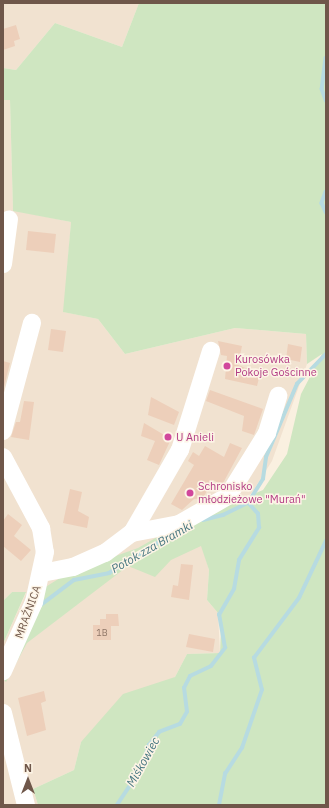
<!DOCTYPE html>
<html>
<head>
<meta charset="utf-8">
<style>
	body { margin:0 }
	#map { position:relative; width:329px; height:808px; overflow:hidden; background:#faf0e0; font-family:"IBM Plex Sans",sans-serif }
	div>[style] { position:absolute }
	.residential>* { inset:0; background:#f1e2d0 }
	.green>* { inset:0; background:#cfe6c1 }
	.stream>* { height:3.5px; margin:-1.75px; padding:0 1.75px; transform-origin:1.75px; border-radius:1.75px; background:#b7dbe1 }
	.building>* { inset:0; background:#edcfba }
	.minor>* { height:18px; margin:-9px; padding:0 9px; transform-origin:9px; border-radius:9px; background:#fff }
	.dots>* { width:11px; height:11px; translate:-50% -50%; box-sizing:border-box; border:2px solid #fdf4e6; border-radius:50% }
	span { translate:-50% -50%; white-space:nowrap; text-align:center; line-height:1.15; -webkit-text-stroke:3px #fdf4e6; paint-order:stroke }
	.number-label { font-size:9px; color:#8e7566 }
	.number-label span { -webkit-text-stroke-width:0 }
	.hotel-label { font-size:11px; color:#b23c85 }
	.left { translate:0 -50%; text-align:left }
	.street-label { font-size:11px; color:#6f574a }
	.water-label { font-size:12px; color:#467680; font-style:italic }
	.frame { position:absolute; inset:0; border:4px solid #6f574a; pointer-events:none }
	.north { position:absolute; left:8px; top:760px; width:40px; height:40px; -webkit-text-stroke:3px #fdf4e6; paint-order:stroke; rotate:0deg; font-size:11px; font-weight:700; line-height:16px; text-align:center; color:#6f574a }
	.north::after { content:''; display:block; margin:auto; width:14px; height:18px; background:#6f574a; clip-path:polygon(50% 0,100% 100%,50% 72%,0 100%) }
</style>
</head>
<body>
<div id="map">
	<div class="residential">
		<i style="clip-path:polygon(3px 3px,139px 3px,122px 47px,55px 23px,16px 70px,3px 68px)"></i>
		<i style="clip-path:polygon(3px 100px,10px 100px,13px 210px,71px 222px,64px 312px,98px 319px,125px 354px,235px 328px,306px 334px,307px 364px,272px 461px,251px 494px,187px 526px,202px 546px,209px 570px,207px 600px,218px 613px,220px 653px,187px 654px,175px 677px,81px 742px,74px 770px,33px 789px,38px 805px,3px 805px,3px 644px,26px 593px,12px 592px,3px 601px)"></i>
	</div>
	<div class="green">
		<i style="clip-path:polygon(139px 3px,326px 3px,326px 805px,38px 805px,33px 789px,74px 770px,81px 742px,123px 694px,175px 677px,187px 654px,220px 653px,221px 629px,218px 613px,207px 600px,209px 570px,201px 546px,171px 560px,155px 577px,128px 566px,27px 643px,6px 682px,3px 679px,39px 591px,68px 573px,138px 548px,173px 528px,263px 490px,287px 454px,301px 394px,322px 354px,307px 364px,306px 334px,235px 328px,125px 354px,98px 319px,63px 312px,71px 222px,13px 211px,10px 100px,3px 100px,3px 68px,16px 70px,55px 23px,122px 47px)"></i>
		<i style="clip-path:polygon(12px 592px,26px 592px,3px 644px,3px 601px)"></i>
	</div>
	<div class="stream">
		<i style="left:326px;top:58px;width:31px;rotate:97deg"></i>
		<i style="left:322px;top:89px;width:12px;rotate:70deg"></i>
		<i style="left:326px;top:192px;width:12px;rotate:110deg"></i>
		<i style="left:322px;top:203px;width:10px;rotate:66deg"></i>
		<i style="left:203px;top:520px;width:21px;rotate:-14deg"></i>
		<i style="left:223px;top:515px;width:28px;rotate:-26deg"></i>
		<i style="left:248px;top:503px;width:28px;rotate:-58deg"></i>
		<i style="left:263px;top:479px;width:22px;rotate:-82deg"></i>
		<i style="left:266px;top:457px;width:79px;rotate:-67deg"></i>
		<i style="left:297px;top:384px;width:42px;rotate:-46deg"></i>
		<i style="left:41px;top:605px;width:41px;rotate:-37.1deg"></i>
		<i style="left:74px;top:580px;width:36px;rotate:-11deg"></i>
		<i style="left:109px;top:573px;width:74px;rotate:-31.8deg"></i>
		<i style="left:117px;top:805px;width:43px;rotate:-56.3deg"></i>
		<i style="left:141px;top:769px;width:25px;rotate:-72deg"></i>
		<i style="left:149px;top:745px;width:16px;rotate:-52deg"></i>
		<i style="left:159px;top:732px;width:22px;rotate:-21deg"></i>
		<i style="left:180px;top:724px;width:14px;rotate:-60deg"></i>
		<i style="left:187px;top:712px;width:24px;rotate:-97deg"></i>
		<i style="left:184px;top:688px;width:13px;rotate:-63deg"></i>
		<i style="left:190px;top:676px;width:23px;rotate:-25deg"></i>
		<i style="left:211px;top:666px;width:23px;rotate:-52deg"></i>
		<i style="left:225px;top:648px;width:34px;rotate:-100deg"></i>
		<i style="left:219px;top:615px;width:30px;rotate:-60deg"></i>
		<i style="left:234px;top:589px;width:29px;rotate:-80deg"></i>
		<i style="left:239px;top:560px;width:38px;rotate:-58deg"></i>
		<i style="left:259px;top:528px;width:14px;rotate:-94deg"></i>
		<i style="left:258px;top:514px;width:15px;rotate:-132deg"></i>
		<i style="left:219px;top:805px;width:32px;rotate:-79deg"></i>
		<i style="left:225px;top:774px;width:31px;rotate:-57deg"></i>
		<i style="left:242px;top:748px;width:61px;rotate:-71deg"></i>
		<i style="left:262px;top:690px;width:33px;rotate:-104deg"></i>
		<i style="left:254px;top:658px;width:75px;rotate:-53.1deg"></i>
		<i style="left:299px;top:598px;width:63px;rotate:-64.7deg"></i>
	</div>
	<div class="building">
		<i style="clip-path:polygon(16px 25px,20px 39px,14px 41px,15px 46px,3px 50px,3px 29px)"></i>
		<i style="clip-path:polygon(28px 231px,56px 234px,54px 253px,26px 250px)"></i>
		<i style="clip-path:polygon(51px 329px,66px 331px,63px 352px,48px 350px)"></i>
		<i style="clip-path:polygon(218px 341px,242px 346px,238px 365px,260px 374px,257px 386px,225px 379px,227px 356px,221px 355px)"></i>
		<i style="clip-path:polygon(288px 344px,302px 347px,300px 362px,286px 359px)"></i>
		<i style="clip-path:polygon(3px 361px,10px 363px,3px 391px)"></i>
		<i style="clip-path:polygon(210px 390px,263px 409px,254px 435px,242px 431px,244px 416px,206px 401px)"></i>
		<i style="clip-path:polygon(151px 397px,179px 412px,174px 425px,148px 415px)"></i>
		<i style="clip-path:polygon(24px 401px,34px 402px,29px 440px,11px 437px,16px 422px,20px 422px)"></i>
		<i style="clip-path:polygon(144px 423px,171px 439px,159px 465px,147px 460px,155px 441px,141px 436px)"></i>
		<i style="clip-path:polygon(230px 443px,242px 448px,222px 485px,213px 480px,203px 498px,194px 499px,182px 510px,171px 504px,194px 465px,188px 461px,193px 452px,199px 456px,205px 446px,224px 457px)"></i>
		<i style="clip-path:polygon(70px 489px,82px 492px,78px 511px,89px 517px,87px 528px,63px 523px)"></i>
		<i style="clip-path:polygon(8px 514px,22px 525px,14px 536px,31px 550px,21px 561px,3px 546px,3px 521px)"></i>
		<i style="clip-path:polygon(181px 564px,193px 565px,189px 600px,171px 597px,173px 585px,178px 586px)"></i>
		<i style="clip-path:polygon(106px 614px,118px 614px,119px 626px,111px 626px,111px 640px,93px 640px,93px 625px,100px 625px,100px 619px,106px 619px)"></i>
		<i style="clip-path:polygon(189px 634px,215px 639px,213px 652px,186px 647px)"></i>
		<i style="clip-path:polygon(44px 691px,46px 701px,41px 703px,46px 730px,27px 736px,18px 698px)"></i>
	</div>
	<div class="minor">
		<i style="left:3px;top:264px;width:45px;rotate:-82.4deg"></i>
		<i style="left:3px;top:431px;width:112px;rotate:-75deg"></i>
		<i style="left:3px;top:457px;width:81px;rotate:61.8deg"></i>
		<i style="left:41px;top:528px;width:24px;rotate:81deg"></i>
		<i style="left:45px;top:552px;width:51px;rotate:102.4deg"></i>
		<i style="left:34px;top:602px;width:76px;rotate:114.2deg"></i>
		<i style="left:132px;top:533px;width:96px;rotate:-60deg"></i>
		<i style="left:180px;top:450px;width:104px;rotate:-72.6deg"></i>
		<i style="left:42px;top:573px;width:32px;rotate:-11deg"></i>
		<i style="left:73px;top:567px;width:35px;rotate:-24deg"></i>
		<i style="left:105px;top:553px;width:34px;rotate:-37deg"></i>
		<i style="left:132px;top:533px;width:48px;rotate:-10.8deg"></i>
		<i style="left:179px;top:524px;width:56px;rotate:-29.7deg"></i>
		<i style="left:228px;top:496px;width:74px;rotate:-58.2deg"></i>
		<i style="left:267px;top:433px;width:39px;rotate:-73deg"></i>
		<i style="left:3px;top:713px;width:95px;rotate:76deg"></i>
	</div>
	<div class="dots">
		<i style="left:227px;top:366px;background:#d1479c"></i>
		<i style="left:168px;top:437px;background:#d1479c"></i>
		<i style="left:190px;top:493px;background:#d1479c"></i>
	</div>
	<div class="number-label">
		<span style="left:102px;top:633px">1B</span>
	</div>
	<div class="hotel-label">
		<span class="left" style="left:235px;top:366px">Kurosówka<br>Pokoje Gościnne</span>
		<span class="left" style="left:176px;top:437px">U Anieli</span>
		<span class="left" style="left:198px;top:493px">Schronisko<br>młodzieżowe "Murań"</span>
	</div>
	<div class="street-label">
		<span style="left:28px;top:612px;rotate:-70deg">MRAŹNICA</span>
	</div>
	<div class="water-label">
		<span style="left:152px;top:547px;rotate:-30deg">Potok zza Bramki</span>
		<span style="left:143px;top:762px;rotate:-61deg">Miśkowiec</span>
	</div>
	<div class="frame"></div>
	<div class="north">N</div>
</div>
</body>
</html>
